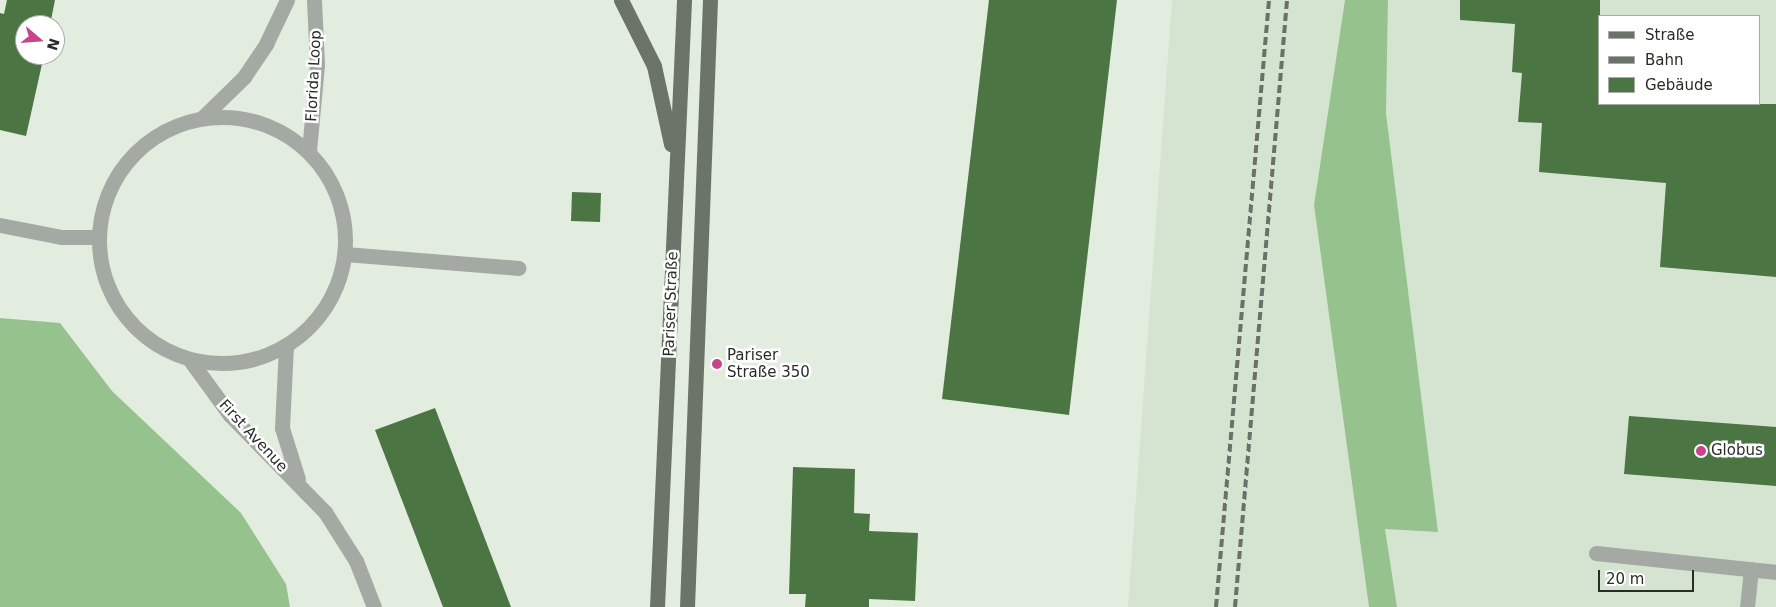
<!DOCTYPE html>
<html>
<head>
<meta charset="utf-8">
<style>
	body { margin:0 }
	#map { position:relative; width:1776px; height:607px; overflow:hidden; background:#e2ede0; font-family:"DejaVu Sans",sans-serif }
	div>[style] { position:absolute }
	.built>* { inset:0; background:#d4e4d1 }
	.forest>* { inset:0; background:#96c28d }
	.building>* { inset:0; background:#4c7544 }
	.minor>* { height:15px; margin:-7.5px; padding:0 7.5px; transform-origin:7.5px; border-radius:7.5px; background:#a5a9a4 }
	.minor>.ring { margin:-7.5px; padding:0; box-sizing:content-box; background:none; border:15px solid #a5a9a4; border-radius:50% }
	.primary>* { height:15px; margin:-7.5px; padding:0 7.5px; transform-origin:7.5px; border-radius:7.5px; background:#6c746a }
	.rail>* { height:4px; margin-top:-2px; transform-origin:0; background:repeating-linear-gradient(90deg,#6a7169 0 8px,transparent 0 12px) }
	.dots>* { width:14px; height:14px; translate:-50% -50%; box-sizing:border-box; border:2px solid #fff; border-radius:50% }
	span { translate:-50% -50%; white-space:nowrap; text-align:center; line-height:1.15; -webkit-text-stroke:5px #fff; paint-order:stroke }
	.street-label { font-size:15px; color:#282c27 }
	.poi-label { font-size:15px; color:#282c27 }
	.left { translate:0 -50%; text-align:left }
	.legend { position:absolute; left:1598px; top:15px; width:162px; height:90px; box-sizing:border-box; background:#fff; border:1px solid #a9aba9; margin:0; padding:6px 9px; list-style:none; font-size:15px; color:#282c27 }
	.legend li { display:flex; align-items:center; gap:10px; height:25px }
	.legend b { width:25px; border:1px solid #a9aba9 }
	.north { position:absolute; left:15px; top:15px; width:50px; height:50px; box-sizing:border-box; background:#fff; border:1px solid #a9aba9; border-radius:50%; rotate:108deg; font-size:14px; font-weight:700; line-height:20px; text-align:center; color:#282c27 }
	.north::after { content:''; display:block; margin:auto; width:18px; height:22px; background:#c7448b; clip-path:polygon(50% 0,100% 100%,50% 72%,0 100%) }
	.scale { position:absolute; left:1598px; top:570px; width:96px; height:22px; box-sizing:border-box; border:2px solid #282c27; border-top:0; padding-left:6px; font-size:15px; line-height:18px; white-space:nowrap; color:#282c27; -webkit-text-stroke:4px #fff; paint-order:stroke }
</style>
</head>
<body>
<div id="map">
	<div class="built">
		<i style="clip-path:polygon(1172px 0,1345px 0,1314px 205px,1369px 607px,1128px 607px)"></i>
		<i style="clip-path:polygon(evenodd,1388px 0,1776px 0,1776px 607px,1397px 607px,1385px 529px,1438px 532px,1386px 113px,1388px 0,1600px 16px,1760px 16px,1760px 104px,1600px 104px,1600px 16px)"></i>
	</div>
	<div class="forest">
		<i style="clip-path:polygon(1345px 0,1388px 0,1386px 113px,1438px 532px,1385px 529px,1397px 607px,1369px 607px,1314px 205px)"></i>
		<i style="clip-path:polygon(0 318px,60px 323px,112px 391px,241px 513px,286px 584px,290px 607px,0 607px)"></i>
	</div>
	<div class="building">
		<i style="clip-path:polygon(7px 0,55px 0,50px 25px,25px 25px,25px 55px,44px 55px,26px 136px,0 130px,0 13px,4px 14px)"></i>
		<i style="clip-path:polygon(989px 0,1117px 0,1069px 415px,942px 399px)"></i>
		<i style="clip-path:polygon(1460px 0,1600px 0,1600px 104px,1776px 104px,1776px 277px,1660px 267px,1666px 183px,1539px 172px,1542px 123px,1518px 122px,1522px 73px,1512px 72px,1515px 24px,1460px 20px)"></i>
		<i style="clip-path:polygon(572px 192px,601px 193px,600px 222px,571px 221px)"></i>
		<i style="clip-path:polygon(435px 408px,511px 607px,443px 607px,375px 430px)"></i>
		<i style="clip-path:polygon(1629px 416px,1776px 427px,1776px 486px,1624px 474px)"></i>
		<i style="clip-path:polygon(793px 467px,855px 469px,854px 513px,870px 514px,869px 531px,918px 533px,915px 601px,869px 599px,869px 607px,805px 607px,806px 594px,789px 594px)"></i>
	</div>
	<div class="minor">
		<i class="ring" style="left:99px;top:117px;width:231px;height:231px"></i>
		<i style="left:202px;top:118px;width:59px;rotate:-44.3deg"></i>
		<i style="left:244px;top:77px;width:40px;rotate:-56deg"></i>
		<i style="left:266px;top:44px;width:49px;rotate:-64.5deg"></i>
		<i style="left:309px;top:151px;width:87px;rotate:-84.7deg"></i>
		<i style="left:317px;top:64px;width:64px;rotate:-92.7deg"></i>
		<i style="left:0;top:225px;width:62px;rotate:11.1deg"></i>
		<i style="left:61px;top:237px;width:37px"></i>
		<i style="left:345px;top:254px;width:174px;rotate:4.6deg"></i>
		<i style="left:286px;top:346px;width:82px;rotate:92.8deg"></i>
		<i style="left:282px;top:428px;width:53px;rotate:72.6deg"></i>
		<i style="left:190px;top:360px;width:68px;rotate:54deg"></i>
		<i style="left:230px;top:415px;width:136px;rotate:45.6deg"></i>
		<i style="left:325px;top:512px;width:58px;rotate:57.7deg"></i>
		<i style="left:356px;top:561px;width:49px;rotate:68.6deg"></i>
		<i style="left:1596px;top:553px;width:181px;rotate:6deg"></i>
		<i style="left:1747px;top:607px;width:38px;rotate:-84deg"></i>
	</div>
	<div class="primary">
		<i style="left:621px;top:0;width:74px;rotate:63.4deg"></i>
		<i style="left:654px;top:66px;width:80px;rotate:77.7deg"></i>
		<i style="left:657px;top:607px;width:608px;rotate:-87.45deg"></i>
		<i style="left:687px;top:607px;width:607px;rotate:-87.83deg"></i>
	</div>
	<div class="rail">
		<i style="left:1216px;top:607px;width:609px;rotate:-85.01deg"></i>
		<i style="left:1235px;top:607px;width:609px;rotate:-85.1deg"></i>
	</div>
	<div class="dots">
		<i style="left:717px;top:364px;background:#c7448b"></i>
		<i style="left:1701px;top:451px;background:#c7448b"></i>
	</div>
	<div class="street-label">
		<span style="left:314px;top:76px;rotate:-87deg">Florida Loop</span>
		<span style="left:671px;top:304px;rotate:-88deg">Pariser Straße</span>
		<span style="left:253px;top:436px;rotate:47deg">First Avenue</span>
	</div>
	<div class="poi-label">
		<span class="left" style="left:727px;top:364px">Pariser<br>Straße 350</span>
		<span class="left" style="left:1711px;top:451px">Globus</span>
	</div>
	<ul class="legend">
	<li><b style="height:6px;background:#6c746a"></b>Straße</li>
	<li><b style="height:6px;background:#6a7169"></b>Bahn</li>
	<li><b style="height:14px;background:#4c7544"></b>Gebäude</li>
	</ul>
	<div class="north">N</div>
	<div class="scale">20 m</div>
</div>
</body>
</html>
